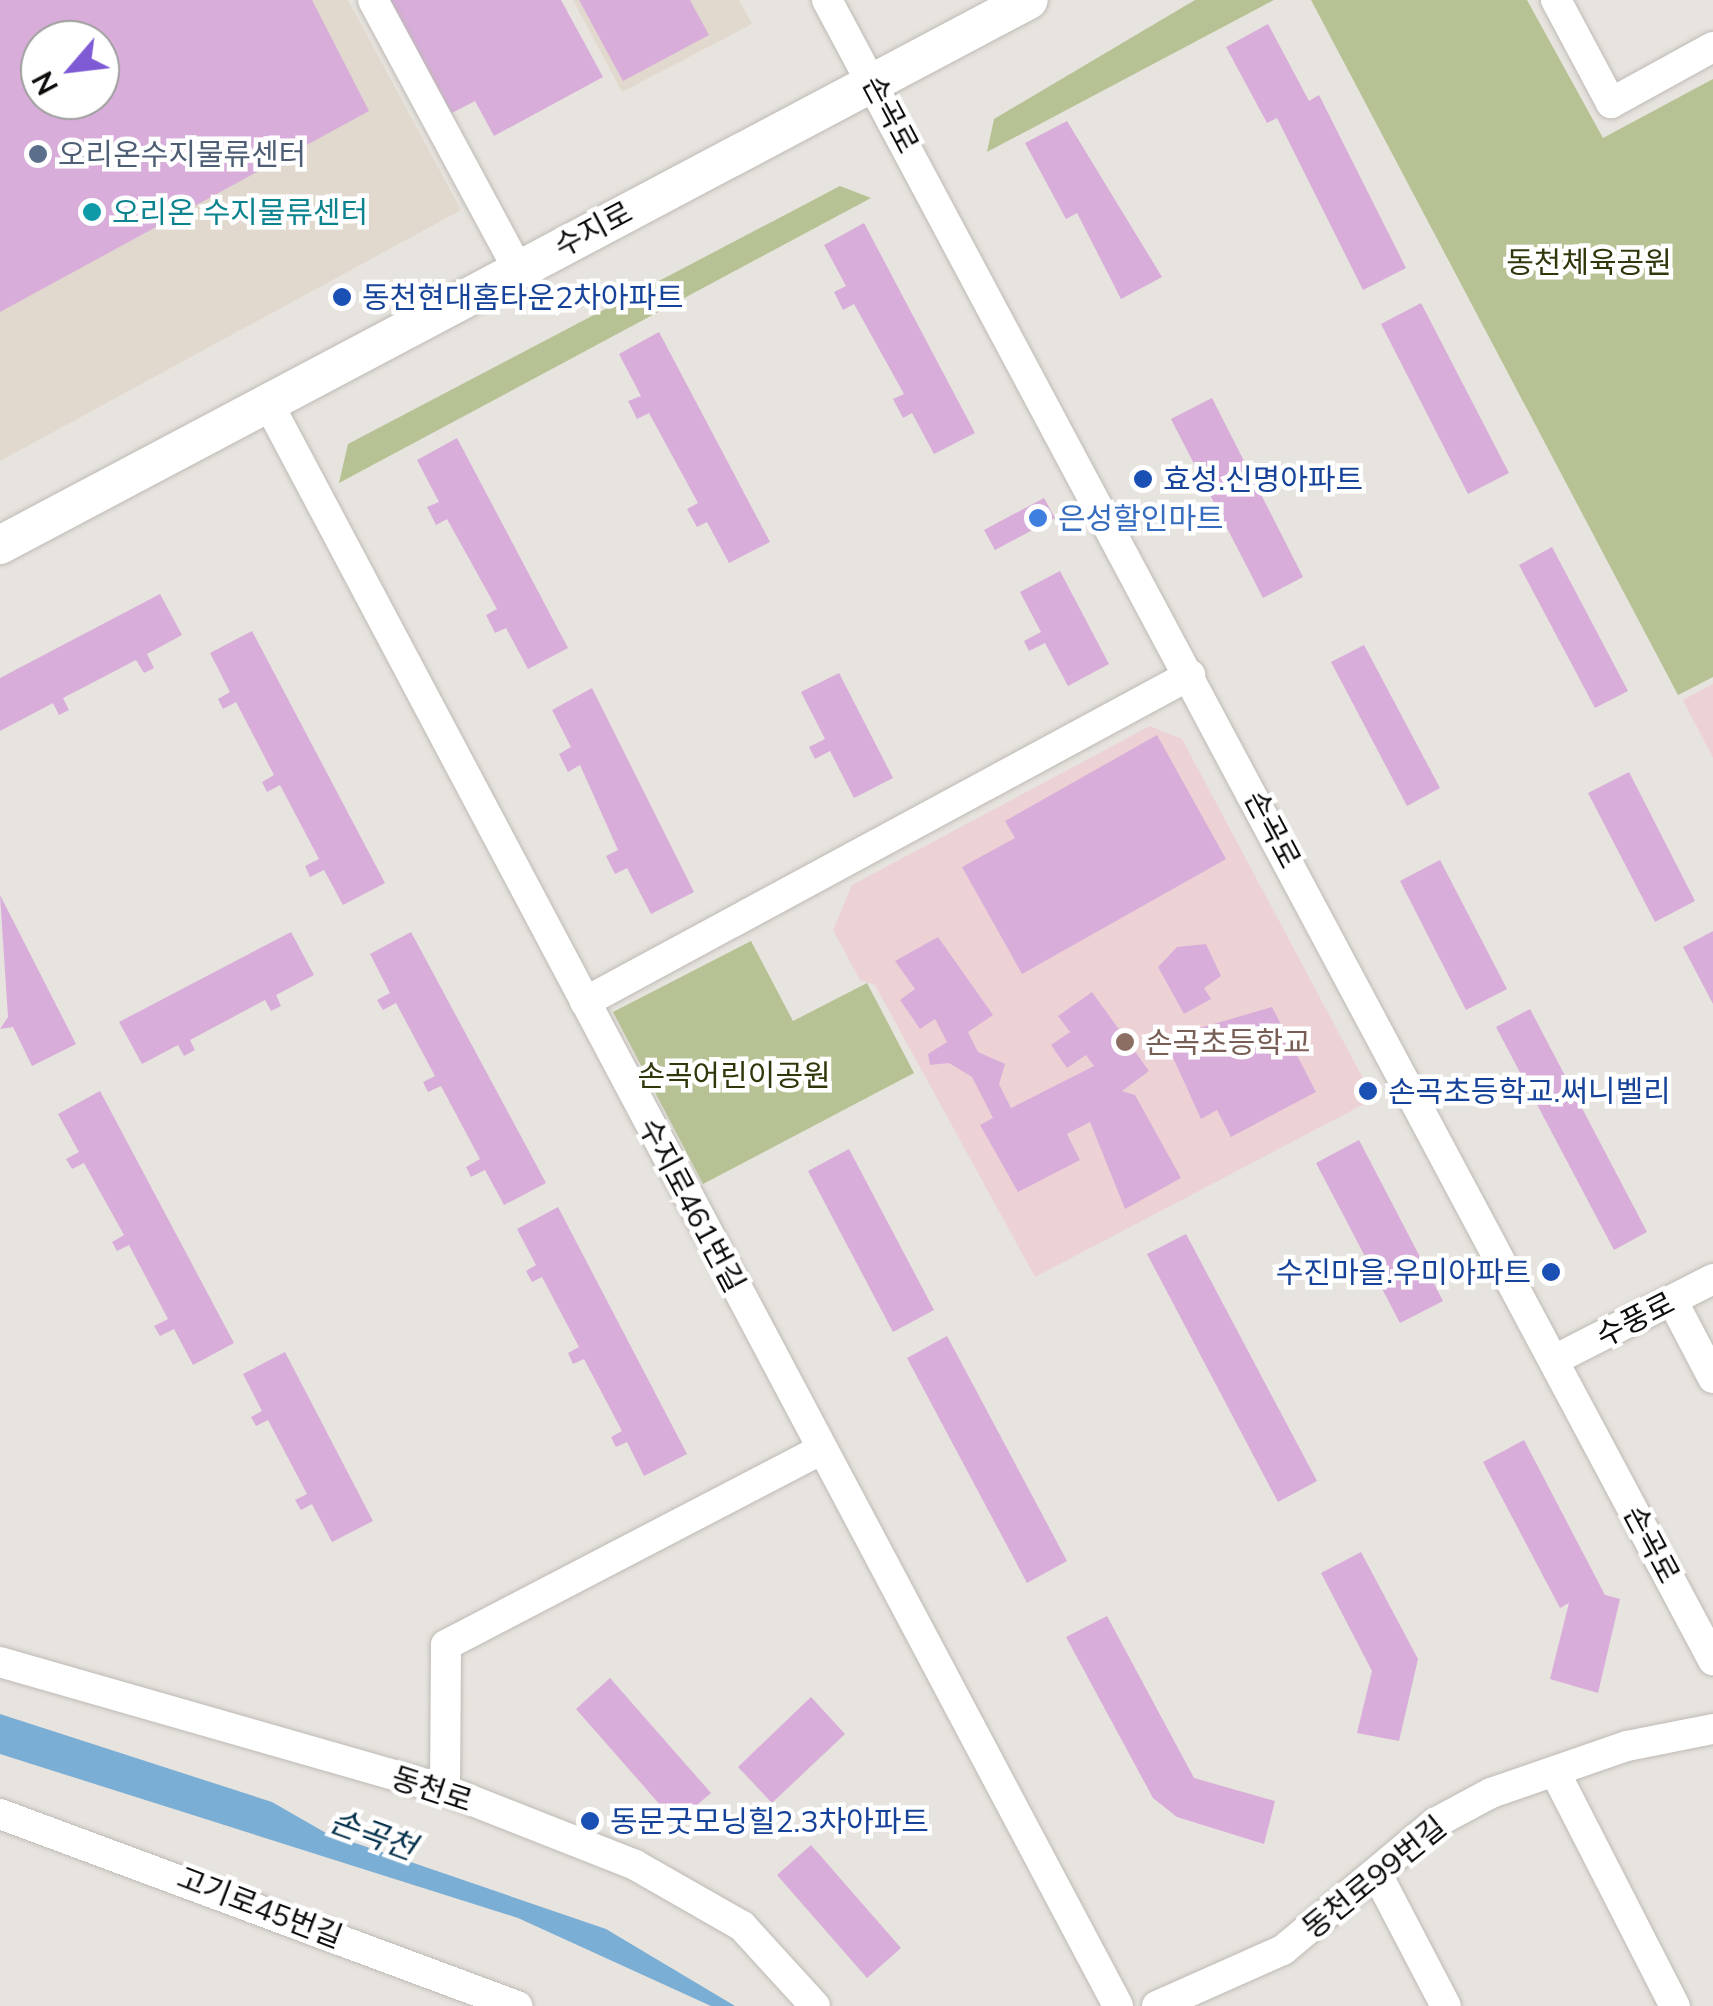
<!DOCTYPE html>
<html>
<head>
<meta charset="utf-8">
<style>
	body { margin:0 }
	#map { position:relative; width:1713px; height:2006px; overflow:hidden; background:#e7e3de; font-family:Mulish,"Noto Sans KR",sans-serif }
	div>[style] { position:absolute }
	.built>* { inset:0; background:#e1d9cd }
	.education>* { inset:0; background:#edd2d5 }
	.green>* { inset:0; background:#b7c294 }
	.water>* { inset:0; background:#7baed5 }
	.building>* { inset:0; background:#d8adda }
	.roads { filter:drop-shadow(0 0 2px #bebab5) drop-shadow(0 0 2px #bebab5) }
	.minor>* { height:30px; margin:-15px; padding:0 15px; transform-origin:15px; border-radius:15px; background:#fff }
	.major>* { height:38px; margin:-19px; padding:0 19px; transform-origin:19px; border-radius:19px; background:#fff }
	.dots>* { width:28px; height:28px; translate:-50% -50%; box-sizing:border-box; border:5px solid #fff; border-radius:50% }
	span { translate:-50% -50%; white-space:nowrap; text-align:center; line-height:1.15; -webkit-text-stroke:9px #fff; paint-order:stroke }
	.street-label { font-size:30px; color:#0d0c0a }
	.service-label { font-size:30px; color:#4e5e75 }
	.left { translate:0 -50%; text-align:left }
	.culture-label { font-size:30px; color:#0d838f }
	.park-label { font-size:30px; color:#30370b }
	.transit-label { font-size:30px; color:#164399 }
	.right { translate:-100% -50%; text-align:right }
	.shop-label { font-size:30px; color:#366cbe }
	.education-label { font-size:30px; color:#785e54 }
	.water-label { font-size:32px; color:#07324c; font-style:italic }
	.north { position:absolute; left:20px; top:20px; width:100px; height:100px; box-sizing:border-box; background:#fff; border:2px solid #9e9e9d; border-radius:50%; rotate:242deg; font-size:28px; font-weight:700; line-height:40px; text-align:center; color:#0d0c0a }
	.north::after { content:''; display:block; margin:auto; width:35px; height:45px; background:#7e5bd5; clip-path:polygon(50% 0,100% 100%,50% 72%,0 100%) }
</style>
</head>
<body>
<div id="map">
	<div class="built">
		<i style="clip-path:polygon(evenodd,0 0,348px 0,461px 210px,0 461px,0 0,40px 40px,100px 40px,100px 100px,40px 100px,40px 40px)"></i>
		<i style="clip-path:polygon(573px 0,739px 0,752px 24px,622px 92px)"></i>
	</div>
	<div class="education">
		<i style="clip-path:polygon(1713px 684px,1713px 758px,1683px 700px)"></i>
		<i style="clip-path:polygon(1150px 726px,1182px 739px,1374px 1099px,1035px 1277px,875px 985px,860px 980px,833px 930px,852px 885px)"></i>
	</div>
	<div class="green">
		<i style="clip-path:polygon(1195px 0,1274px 0,987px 152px,994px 119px)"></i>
		<i style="clip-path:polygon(1311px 0,1527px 0,1603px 138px,1713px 79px,1713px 677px,1678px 695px)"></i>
		<i style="clip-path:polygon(840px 186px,871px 198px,339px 483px,348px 444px)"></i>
		<i style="clip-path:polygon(751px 941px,793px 1021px,867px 983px,914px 1073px,703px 1184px,613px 1012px)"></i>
	</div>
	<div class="water">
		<i style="clip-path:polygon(0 1714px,272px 1802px,326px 1833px,606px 1929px,735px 2006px,711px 2006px,518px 1918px,0 1754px)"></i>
	</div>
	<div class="building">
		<i style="clip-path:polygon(evenodd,0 0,312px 0,369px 111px,0 312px,0 0,40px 40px,100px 40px,100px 100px,40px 100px,40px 40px)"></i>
		<i style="clip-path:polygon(386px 0,561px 0,603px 77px,494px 136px,475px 101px,448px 115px)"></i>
		<i style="clip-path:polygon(579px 0,690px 0,709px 35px,623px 81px)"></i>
		<i style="clip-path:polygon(1268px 24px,1309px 101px,1319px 95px,1406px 268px,1363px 290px,1277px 118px,1267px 123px,1226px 47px)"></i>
		<i style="clip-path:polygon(1067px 121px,1162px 277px,1121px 299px,1077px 213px,1066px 219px,1025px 143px)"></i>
		<i style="clip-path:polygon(864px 223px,975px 433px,934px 454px,912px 413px,903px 418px,893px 399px,904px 394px,854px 304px,843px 310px,834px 292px,846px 286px,824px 245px)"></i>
		<i style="clip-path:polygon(1421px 303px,1509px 473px,1468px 494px,1381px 324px)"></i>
		<i style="clip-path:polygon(659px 332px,770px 542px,729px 563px,707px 522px,697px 527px,687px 509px,698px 503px,649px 413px,637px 419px,628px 401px,641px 396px,619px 354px)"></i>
		<i style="clip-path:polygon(1212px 398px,1303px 577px,1263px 598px,1171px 419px)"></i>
		<i style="clip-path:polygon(457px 438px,568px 648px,528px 669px,506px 628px,495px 633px,486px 615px,497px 609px,447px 519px,436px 525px,427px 507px,439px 502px,417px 460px)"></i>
		<i style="clip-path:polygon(1044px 498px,1055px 518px,995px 550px,984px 530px)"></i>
		<i style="clip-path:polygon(1552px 547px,1628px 691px,1595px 708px,1519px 565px)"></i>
		<i style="clip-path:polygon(1060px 571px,1109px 664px,1068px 686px,1045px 643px,1029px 651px,1024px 641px,1041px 632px,1020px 592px)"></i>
		<i style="clip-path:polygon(160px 594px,182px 635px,147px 654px,154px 668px,144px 673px,136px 660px,63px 698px,69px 710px,59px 715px,53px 703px,0 731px,0 678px)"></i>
		<i style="clip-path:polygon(252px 631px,385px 883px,343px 905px,324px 870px,310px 877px,305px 866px,319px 859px,280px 785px,267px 792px,262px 782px,274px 775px,236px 702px,223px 709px,218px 699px,230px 692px,210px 653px)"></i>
		<i style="clip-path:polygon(1364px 645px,1440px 788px,1407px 806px,1331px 662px)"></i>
		<i style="clip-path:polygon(839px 673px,893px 778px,854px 798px,830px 751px,815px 759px,809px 747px,825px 739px,801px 692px)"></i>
		<i style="clip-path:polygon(592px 688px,694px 892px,651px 914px,627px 868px,615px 874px,606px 856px,618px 850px,580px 765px,568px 772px,559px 754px,571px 747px,552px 710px)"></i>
		<i style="clip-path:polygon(1157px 735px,1226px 859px,1022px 974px,962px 867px,1015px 838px,1005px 821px)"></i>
		<i style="clip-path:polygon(1629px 772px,1695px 901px,1655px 922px,1588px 793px)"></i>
		<i style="clip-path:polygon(1440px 860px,1507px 989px,1466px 1010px,1400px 881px)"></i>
		<i style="clip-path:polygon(0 895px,76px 1044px,32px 1066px,13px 1027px,0 1029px,8px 1017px)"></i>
		<i style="clip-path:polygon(1713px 931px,1713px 1004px,1683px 947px)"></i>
		<i style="clip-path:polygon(291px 932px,314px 975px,276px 995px,281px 1006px,271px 1011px,265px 1000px,190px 1040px,195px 1050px,184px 1056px,178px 1045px,142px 1064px,119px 1022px)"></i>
		<i style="clip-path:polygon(411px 932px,546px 1183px,504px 1205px,485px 1170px,471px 1177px,466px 1167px,480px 1159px,441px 1086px,428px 1092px,423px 1082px,435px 1076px,396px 1003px,383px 1010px,377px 1000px,390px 993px,370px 954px)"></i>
		<i style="clip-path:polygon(938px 937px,993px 1015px,968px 1032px,978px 1052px,1005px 1064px,999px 1084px,1011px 1108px,1094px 1066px,1086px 1055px,1067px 1068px,1051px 1045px,1070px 1032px,1058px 1016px,1092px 992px,1149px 1071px,1122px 1091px,1135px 1095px,1181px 1178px,1125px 1209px,1090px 1122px,1067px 1134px,1080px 1160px,1018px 1192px,980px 1125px,993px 1118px,972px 1077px,949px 1063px,930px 1065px,928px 1054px,947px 1042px,935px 1019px,920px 1029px,900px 1000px,915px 989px,895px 961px)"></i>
		<i style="clip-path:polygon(1206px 944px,1221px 976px,1204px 988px,1211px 999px,1184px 1014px,1158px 967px,1177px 947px)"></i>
		<i style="clip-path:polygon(1272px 1007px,1316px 1092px,1231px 1137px,1217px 1110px,1201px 1119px,1170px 1051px,1186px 1032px)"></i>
		<i style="clip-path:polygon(1530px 1009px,1647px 1232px,1614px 1250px,1496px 1027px)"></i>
		<i style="clip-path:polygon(100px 1091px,234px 1343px,193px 1365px,174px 1329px,160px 1336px,154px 1326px,168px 1319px,129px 1245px,117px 1251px,112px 1242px,124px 1235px,84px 1163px,72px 1169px,66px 1159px,79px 1152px,58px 1114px)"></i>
		<i style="clip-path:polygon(1359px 1140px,1443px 1301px,1400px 1323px,1316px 1163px)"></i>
		<i style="clip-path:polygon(849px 1149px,934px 1310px,893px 1332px,808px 1171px)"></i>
		<i style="clip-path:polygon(558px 1207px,687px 1454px,644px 1476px,627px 1442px,616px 1447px,611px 1437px,622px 1431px,584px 1359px,573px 1364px,568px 1353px,579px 1347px,542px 1277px,532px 1282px,526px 1271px,536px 1265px,517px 1229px)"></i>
		<i style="clip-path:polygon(1186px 1234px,1317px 1481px,1278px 1502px,1147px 1254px)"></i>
		<i style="clip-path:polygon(947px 1336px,1067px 1561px,1027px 1583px,907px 1358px)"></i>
		<i style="clip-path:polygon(285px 1352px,373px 1521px,332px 1542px,312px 1504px,301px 1510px,295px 1500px,307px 1494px,268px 1420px,256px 1426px,251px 1417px,262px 1411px,243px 1374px)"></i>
		<i style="clip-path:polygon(1524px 1440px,1605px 1595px,1620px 1599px,1598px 1693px,1550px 1679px,1569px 1603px,1560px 1608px,1483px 1462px)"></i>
		<i style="clip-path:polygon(1361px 1552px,1418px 1659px,1399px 1741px,1357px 1733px,1372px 1671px,1321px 1573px)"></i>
		<i style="clip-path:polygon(1107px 1616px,1194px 1778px,1275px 1801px,1264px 1844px,1177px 1817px,1153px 1798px,1066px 1637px)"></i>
		<i style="clip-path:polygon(610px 1678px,711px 1793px,676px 1823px,576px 1709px)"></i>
		<i style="clip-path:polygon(811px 1697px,845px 1734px,772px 1803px,738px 1767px)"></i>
		<i style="clip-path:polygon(811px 1845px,901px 1948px,867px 1978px,777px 1875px)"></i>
	</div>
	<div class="roads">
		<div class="minor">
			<i style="left:373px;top:0;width:306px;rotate:61.7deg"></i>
			<i style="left:827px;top:0;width:1882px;rotate:61.91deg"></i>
			<i style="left:1556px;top:0;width:117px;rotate:61.9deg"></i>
			<i style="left:1611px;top:103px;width:116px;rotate:-28.8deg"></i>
			<i style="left:268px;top:403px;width:1814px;rotate:62.06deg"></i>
			<i style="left:585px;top:1002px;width:688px;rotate:-28.39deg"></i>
			<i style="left:1672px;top:1300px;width:88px;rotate:62.3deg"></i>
			<i style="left:1556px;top:1359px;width:176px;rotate:-27deg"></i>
			<i style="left:0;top:1662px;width:463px;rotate:16deg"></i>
			<i style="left:445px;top:1790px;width:204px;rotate:21.5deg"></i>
			<i style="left:635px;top:1865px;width:123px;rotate:29.7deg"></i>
			<i style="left:742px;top:1926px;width:108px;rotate:47.6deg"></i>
			<i style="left:1555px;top:1772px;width:263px;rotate:62.9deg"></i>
			<i style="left:445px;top:1790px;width:145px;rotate:-89.6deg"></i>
			<i style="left:446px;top:1645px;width:424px;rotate:-27.5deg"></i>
			<i style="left:0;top:1814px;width:552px;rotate:20.37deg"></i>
			<i style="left:1379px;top:1878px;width:144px;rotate:62.4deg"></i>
			<i style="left:1157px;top:2006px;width:138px;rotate:-24deg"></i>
			<i style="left:1283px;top:1950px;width:198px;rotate:-39.9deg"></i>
			<i style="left:1435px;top:1823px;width:64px;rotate:-28.2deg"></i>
			<i style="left:1491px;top:1793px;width:144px;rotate:-19.1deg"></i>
			<i style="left:1627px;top:1746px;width:88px;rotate:-11.2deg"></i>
		</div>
		<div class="major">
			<i style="left:0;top:545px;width:1164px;rotate:-27.91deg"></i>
		</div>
	</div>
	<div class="dots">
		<i style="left:38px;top:154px;background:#5c6f8a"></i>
		<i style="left:92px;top:212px;background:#0f9aa8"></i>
		<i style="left:342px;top:297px;background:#1a4fb4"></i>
		<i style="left:1143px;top:479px;background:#1a4fb4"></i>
		<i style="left:1038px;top:518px;background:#3f7fe0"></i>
		<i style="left:1125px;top:1042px;background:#8d6e63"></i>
		<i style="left:1368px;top:1091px;background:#1a4fb4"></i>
		<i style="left:1551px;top:1272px;background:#1a4fb4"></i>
		<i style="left:590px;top:1821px;background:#1a4fb4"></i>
	</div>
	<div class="street-label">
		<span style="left:891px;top:114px;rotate:62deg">손곡로</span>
		<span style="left:593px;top:229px;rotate:-28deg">수지로</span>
		<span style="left:1273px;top:829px;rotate:62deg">손곡로</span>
		<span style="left:692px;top:1205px;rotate:62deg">수지로461번길</span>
		<span style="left:1635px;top:1319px;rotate:-27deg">수풍로</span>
		<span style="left:1652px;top:1544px;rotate:62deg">손곡로</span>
		<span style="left:432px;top:1789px;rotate:18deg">동천로</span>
		<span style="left:1374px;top:1877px;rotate:-39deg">동천로99번길</span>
		<span style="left:260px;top:1907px;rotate:21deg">고기로45번길</span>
	</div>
	<div class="service-label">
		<span class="left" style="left:58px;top:154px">오리온수지물류센터</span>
	</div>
	<div class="culture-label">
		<span class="left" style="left:112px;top:212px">오리온 수지물류센터</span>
	</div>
	<div class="park-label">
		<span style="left:1589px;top:262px">동천체육공원</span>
		<span style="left:734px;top:1075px">손곡어린이공원</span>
	</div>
	<div class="transit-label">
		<span class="left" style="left:362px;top:297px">동천현대홈타운2차아파트</span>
		<span class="left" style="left:1163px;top:479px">효성.신명아파트</span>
		<span class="left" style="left:1388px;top:1091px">손곡초등학교.써니벨리</span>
		<span class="right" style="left:1531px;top:1272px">수진마을.우미아파트</span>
		<span class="left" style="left:610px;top:1821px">동문굿모닝힐2.3차아파트</span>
	</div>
	<div class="shop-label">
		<span class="left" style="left:1058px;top:518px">은성할인마트</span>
	</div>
	<div class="education-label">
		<span class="left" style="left:1145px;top:1042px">손곡초등학교</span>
	</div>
	<div class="water-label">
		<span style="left:373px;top:1834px;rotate:20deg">손곡천</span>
	</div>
	<div class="north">N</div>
</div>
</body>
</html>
